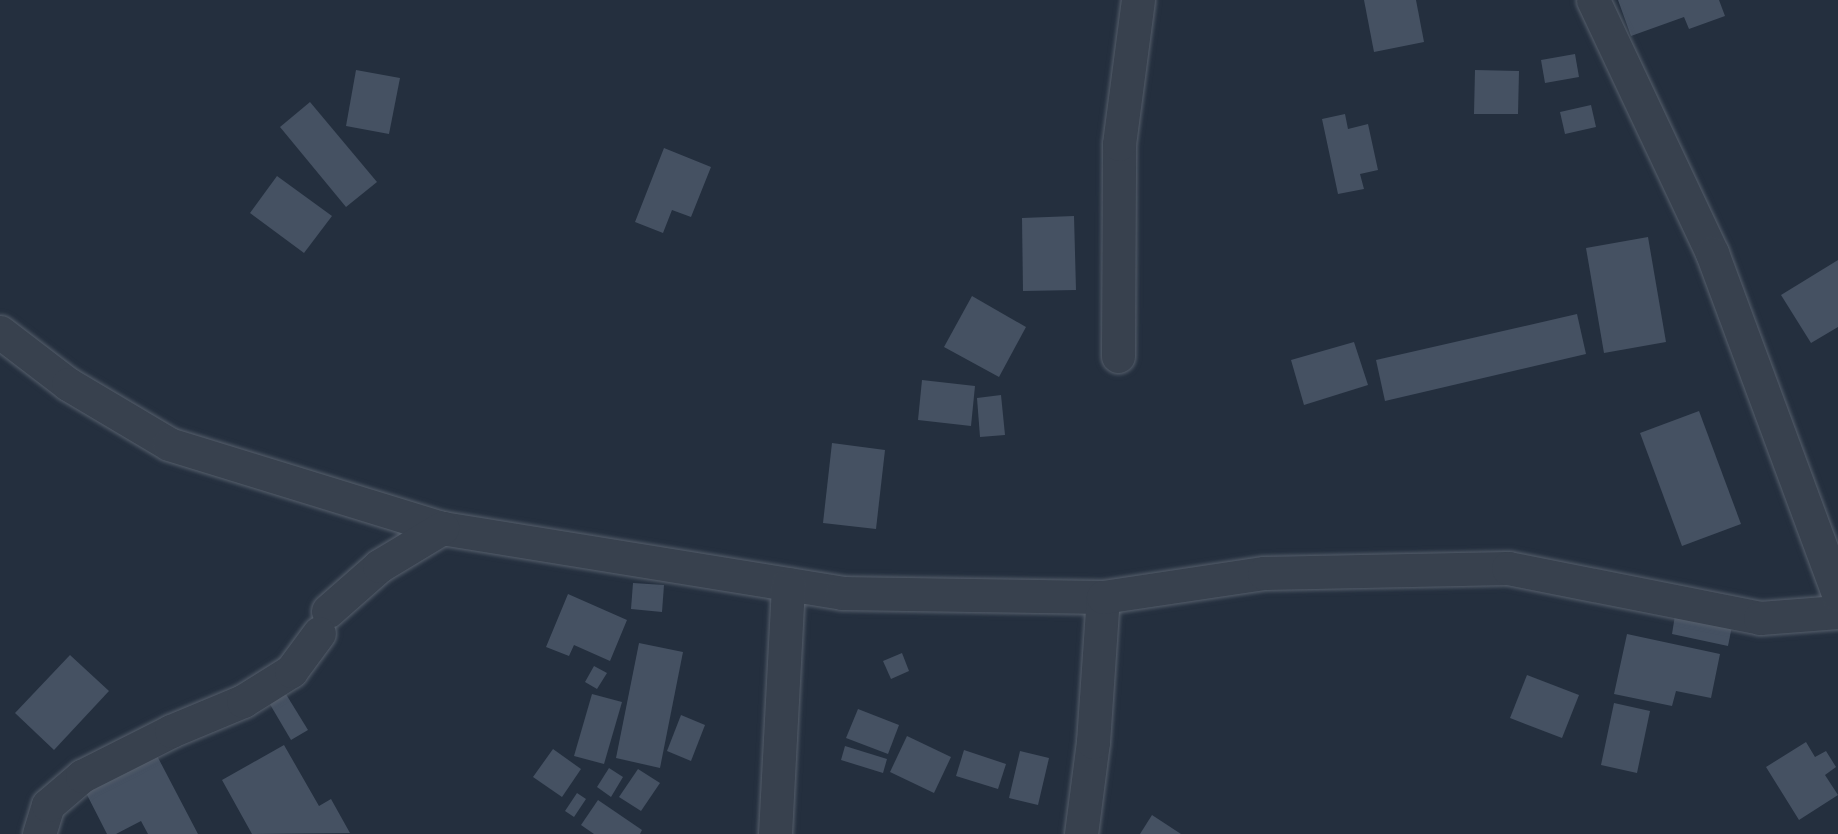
<!DOCTYPE html>
<html>
<head>
<meta charset="utf-8">
<style>
	body { margin:0 }
	#map { position:relative; width:1838px; height:834px; overflow:hidden; background:#242f3e; font-family:Cabin,sans-serif }
	div>[style] { position:absolute }
	.building>* { inset:0; background:#455162 }
	.roads { filter:drop-shadow(0 0 2px #565f6c) drop-shadow(0 0 2px #565f6c) }
	.minor>* { height:33px; margin:-16.5px; padding:0 16.5px; transform-origin:16.5px; border-radius:16.5px; background:#38414e }
	.tertiary>* { height:33px; margin:-16.5px; padding:0 16.5px; transform-origin:16.5px; border-radius:16.5px; background:#38414e }
	span { translate:-50% -50%; white-space:nowrap; text-align:center; line-height:1.15; -webkit-text-stroke:4.5px #1d2633; paint-order:stroke }
</style>
</head>
<body>
<div id="map">
	<div class="building">
		<i style="clip-path:polygon(1364px 0,1416px 0,1424px 42px,1374px 52px)"></i>
		<i style="clip-path:polygon(1618px 0,1719px 0,1725px 16px,1689px 29px,1684px 17px,1631px 36px)"></i>
		<i style="clip-path:polygon(1575px 54px,1579px 77px,1545px 83px,1541px 60px)"></i>
		<i style="clip-path:polygon(356px 70px,400px 78px,389px 134px,346px 126px)"></i>
		<i style="clip-path:polygon(1475px 70px,1519px 71px,1518px 114px,1474px 114px)"></i>
		<i style="clip-path:polygon(310px 102px,377px 182px,346px 207px,280px 127px)"></i>
		<i style="clip-path:polygon(1591px 105px,1596px 127px,1565px 134px,1560px 112px)"></i>
		<i style="clip-path:polygon(1345px 114px,1348px 129px,1368px 124px,1378px 170px,1360px 174px,1364px 189px,1338px 194px,1322px 119px)"></i>
		<i style="clip-path:polygon(664px 148px,711px 167px,691px 217px,672px 210px,663px 233px,635px 222px)"></i>
		<i style="clip-path:polygon(277px 176px,332px 216px,304px 253px,250px 213px)"></i>
		<i style="clip-path:polygon(1074px 216px,1076px 290px,1023px 291px,1022px 218px)"></i>
		<i style="clip-path:polygon(1648px 237px,1666px 342px,1604px 353px,1586px 248px)"></i>
		<i style="clip-path:polygon(1838px 260px,1838px 327px,1811px 343px,1781px 295px)"></i>
		<i style="clip-path:polygon(972px 296px,1026px 327px,999px 377px,944px 347px)"></i>
		<i style="clip-path:polygon(1577px 314px,1586px 354px,1385px 401px,1376px 360px)"></i>
		<i style="clip-path:polygon(1354px 342px,1368px 385px,1304px 405px,1291px 360px)"></i>
		<i style="clip-path:polygon(922px 380px,975px 386px,971px 426px,918px 420px)"></i>
		<i style="clip-path:polygon(1001px 395px,1005px 435px,980px 437px,977px 398px)"></i>
		<i style="clip-path:polygon(1699px 411px,1741px 524px,1682px 546px,1640px 433px)"></i>
		<i style="clip-path:polygon(832px 443px,885px 450px,876px 529px,823px 523px)"></i>
		<i style="clip-path:polygon(633px 583px,664px 585px,662px 612px,631px 609px)"></i>
		<i style="clip-path:polygon(568px 594px,627px 620px,610px 661px,574px 645px,569px 656px,546px 647px)"></i>
		<i style="clip-path:polygon(1676px 609px,1733px 621px,1728px 646px,1672px 634px)"></i>
		<i style="clip-path:polygon(1627px 634px,1720px 654px,1711px 698px,1676px 691px,1672px 706px,1614px 694px)"></i>
		<i style="clip-path:polygon(639px 643px,683px 652px,660px 768px,616px 758px)"></i>
		<i style="clip-path:polygon(902px 653px,909px 671px,891px 679px,883px 661px)"></i>
		<i style="clip-path:polygon(70px 655px,109px 691px,54px 750px,15px 713px)"></i>
		<i style="clip-path:polygon(594px 666px,607px 673px,597px 689px,585px 682px)"></i>
		<i style="clip-path:polygon(1527px 675px,1579px 695px,1562px 738px,1510px 718px)"></i>
		<i style="clip-path:polygon(284px 691px,308px 730px,291px 740px,268px 701px)"></i>
		<i style="clip-path:polygon(592px 694px,622px 702px,604px 764px,574px 756px)"></i>
		<i style="clip-path:polygon(1614px 703px,1650px 711px,1637px 773px,1601px 765px)"></i>
		<i style="clip-path:polygon(858px 709px,899px 725px,888px 754px,846px 738px)"></i>
		<i style="clip-path:polygon(681px 715px,705px 725px,691px 761px,667px 751px)"></i>
		<i style="clip-path:polygon(907px 736px,951px 757px,934px 793px,890px 772px)"></i>
		<i style="clip-path:polygon(1806px 742px,1815px 757px,1826px 751px,1836px 767px,1825px 775px,1838px 795px,1799px 820px,1766px 767px)"></i>
		<i style="clip-path:polygon(284px 745px,319px 806px,331px 799px,350px 833px,252px 834px,222px 780px)"></i>
		<i style="clip-path:polygon(845px 746px,887px 759px,883px 773px,841px 760px)"></i>
		<i style="clip-path:polygon(553px 749px,581px 769px,562px 797px,533px 777px)"></i>
		<i style="clip-path:polygon(154px 750px,198px 834px,148px 834px,141px 821px,116px 834px,107px 834px,83px 787px)"></i>
		<i style="clip-path:polygon(964px 750px,1006px 764px,998px 789px,956px 776px)"></i>
		<i style="clip-path:polygon(1020px 751px,1049px 758px,1038px 805px,1009px 798px)"></i>
		<i style="clip-path:polygon(609px 768px,623px 777px,611px 797px,597px 787px)"></i>
		<i style="clip-path:polygon(638px 769px,660px 783px,641px 811px,619px 797px)"></i>
		<i style="clip-path:polygon(577px 793px,586px 799px,574px 817px,565px 811px)"></i>
		<i style="clip-path:polygon(598px 800px,642px 830px,640px 834px,594px 834px,581px 825px)"></i>
		<i style="clip-path:polygon(1152px 815px,1181px 834px,1140px 834px)"></i>
	</div>
	<div class="roads">
		<div class="minor">
			<i style="left:0;top:332px;width:86px;rotate:37.4deg"></i>
			<i style="left:68px;top:384px;width:117px;rotate:30.7deg"></i>
			<i style="left:169px;top:444px;width:286px;rotate:17.1deg"></i>
			<i style="left:442px;top:528px;width:405px;rotate:9.2deg"></i>
			<i style="left:842px;top:593px;width:261px;rotate:0.9deg"></i>
			<i style="left:1118px;top:356px;width:212px;rotate:-89.7deg"></i>
			<i style="left:1119px;top:144px;width:145px;rotate:-82.5deg"></i>
			<i style="left:328px;top:611px;width:68px;rotate:-41.4deg"></i>
			<i style="left:379px;top:566px;width:74px;rotate:-31.1deg"></i>
			<i style="left:39px;top:834px;width:30px;rotate:-73deg"></i>
			<i style="left:48px;top:805px;width:45px;rotate:-40.5deg"></i>
			<i style="left:82px;top:776px;width:100px;rotate:-26.8deg"></i>
			<i style="left:171px;top:731px;width:78px;rotate:-22.6deg"></i>
			<i style="left:243px;top:701px;width:57px;rotate:-32deg"></i>
			<i style="left:291px;top:671px;width:47px;rotate:-53.6deg"></i>
			<i style="left:775px;top:834px;width:250px;rotate:-87deg"></i>
			<i style="left:1081px;top:834px;width:93px;rotate:-82.6deg"></i>
			<i style="left:1093px;top:742px;width:145px;rotate:-86.1deg"></i>
			<i style="left:1103px;top:597px;width:163px;rotate:-8.5deg"></i>
			<i style="left:1264px;top:573px;width:244px;rotate:-1.2deg"></i>
			<i style="left:1508px;top:568px;width:257px;rotate:11.2deg"></i>
			<i style="left:1760px;top:618px;width:78px;rotate:-4.4deg"></i>
		</div>
		<div class="tertiary">
			<i style="left:1593px;top:0;width:280px;rotate:64.8deg"></i>
			<i style="left:1712px;top:253px;width:364px;rotate:69.7deg"></i>
		</div>
	</div>
</div>
</body>
</html>
